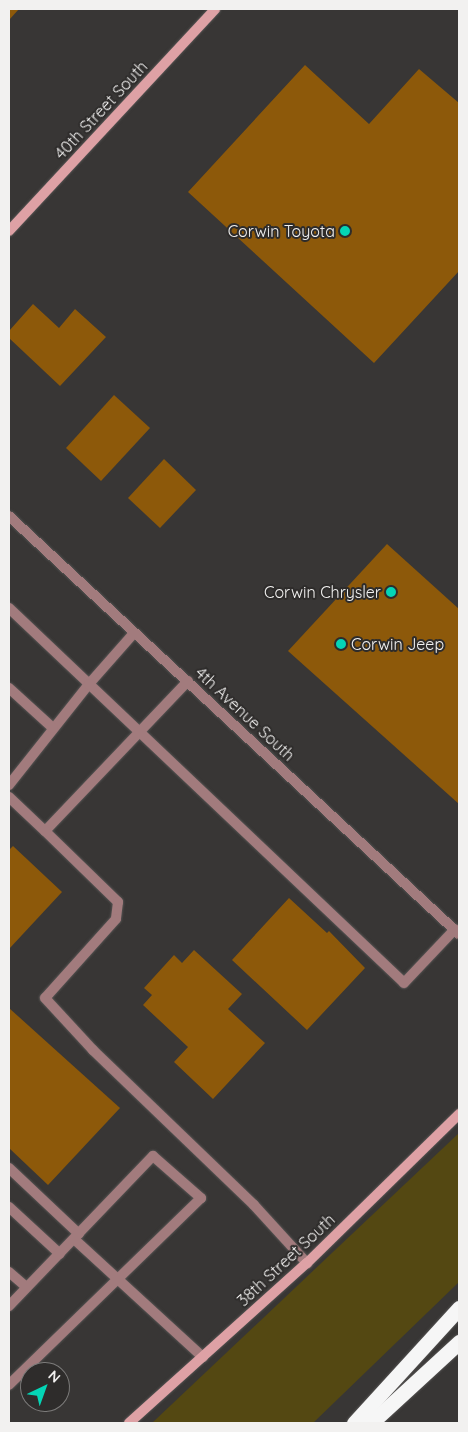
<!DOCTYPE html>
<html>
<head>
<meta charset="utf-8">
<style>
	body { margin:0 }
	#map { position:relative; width:468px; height:1432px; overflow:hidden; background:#383635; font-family:Quicksand,sans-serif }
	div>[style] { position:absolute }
	.green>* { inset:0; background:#544812 }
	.building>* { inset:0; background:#8d590a }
	.roads { filter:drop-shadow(0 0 1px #565453) drop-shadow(0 0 1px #565453) }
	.lane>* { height:10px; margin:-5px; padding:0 5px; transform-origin:5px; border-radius:5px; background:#a27b7d }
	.street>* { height:10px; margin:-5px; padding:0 5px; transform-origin:5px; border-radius:5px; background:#a27b7d }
	.secondary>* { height:10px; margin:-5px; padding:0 5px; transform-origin:5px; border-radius:5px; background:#dea1a5 }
	.highway>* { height:15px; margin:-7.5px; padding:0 7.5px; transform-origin:7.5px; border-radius:7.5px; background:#f6f6f6 }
	.dots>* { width:14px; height:14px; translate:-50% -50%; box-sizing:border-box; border:2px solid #2e2c2b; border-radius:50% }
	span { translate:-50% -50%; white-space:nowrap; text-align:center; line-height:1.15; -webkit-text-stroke:4px #2e2c2b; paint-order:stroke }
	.street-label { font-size:16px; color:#f2f1f0 }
	.poi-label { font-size:16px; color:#f2f1f0 }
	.right { translate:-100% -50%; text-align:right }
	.left { translate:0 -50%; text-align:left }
	.frame { position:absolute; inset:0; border:10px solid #f2f1f0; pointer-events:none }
	.north { position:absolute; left:20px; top:1362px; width:50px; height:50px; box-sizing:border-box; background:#2e2c2b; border:1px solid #7c7b7a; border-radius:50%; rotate:42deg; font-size:14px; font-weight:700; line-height:20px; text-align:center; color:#f2f1f0 }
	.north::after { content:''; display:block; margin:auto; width:18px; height:22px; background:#04d5b6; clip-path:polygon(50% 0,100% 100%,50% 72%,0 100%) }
</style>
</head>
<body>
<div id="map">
	<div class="green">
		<i style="clip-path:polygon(459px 1133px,459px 1282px,313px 1423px,152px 1423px)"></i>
	</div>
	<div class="building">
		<i style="clip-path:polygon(9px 9px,19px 9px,9px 20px)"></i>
		<i style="clip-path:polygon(305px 65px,369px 124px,419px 69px,459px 103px,459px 271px,374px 363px,188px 192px)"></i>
		<i style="clip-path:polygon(33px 304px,59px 328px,75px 309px,106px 337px,60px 386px,9px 338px,9px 331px)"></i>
		<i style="clip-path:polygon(114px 395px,150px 428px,101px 481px,66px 448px)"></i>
		<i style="clip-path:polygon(164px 459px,196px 490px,160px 528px,128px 498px)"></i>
		<i style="clip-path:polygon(387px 544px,459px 609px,459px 804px,288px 651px)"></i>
		<i style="clip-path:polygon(13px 846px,62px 892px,9px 949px,9px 850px)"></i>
		<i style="clip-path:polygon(289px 898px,327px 933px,329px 931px,365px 968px,307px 1030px,232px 960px)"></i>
		<i style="clip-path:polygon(194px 950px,242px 994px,228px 1009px,265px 1043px,213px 1099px,174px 1062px,188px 1047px,143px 1005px,152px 995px,144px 988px,174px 955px,182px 963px)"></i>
		<i style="clip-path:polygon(9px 1008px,120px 1108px,48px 1185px,9px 1148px)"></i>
	</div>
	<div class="roads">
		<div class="lane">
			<i style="left:9px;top:608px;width:110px;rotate:43.5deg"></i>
			<i style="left:89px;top:684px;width:129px;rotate:128.4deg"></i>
			<i style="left:134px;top:633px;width:68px;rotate:131.4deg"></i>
			<i style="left:89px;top:684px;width:434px;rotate:43.5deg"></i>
			<i style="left:404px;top:983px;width:74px;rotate:-46.6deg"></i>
			<i style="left:188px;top:681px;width:207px;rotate:133.6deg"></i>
			<i style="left:45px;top:831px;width:102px;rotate:44.2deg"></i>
			<i style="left:118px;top:902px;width:17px;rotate:97deg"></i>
			<i style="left:116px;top:919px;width:106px;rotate:131.9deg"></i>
			<i style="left:45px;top:998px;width:71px;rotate:47.3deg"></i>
			<i style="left:93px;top:1050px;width:223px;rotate:43.9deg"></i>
			<i style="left:254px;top:1205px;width:79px;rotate:47.6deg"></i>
			<i style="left:9px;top:688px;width:59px;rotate:42.3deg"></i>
			<i style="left:9px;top:797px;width:50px;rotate:43.4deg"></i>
			<i style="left:9px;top:1168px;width:96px;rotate:43.3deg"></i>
			<i style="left:9px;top:1207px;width:69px;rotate:42.7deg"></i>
			<i style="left:74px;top:1239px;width:175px;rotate:42.5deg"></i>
			<i style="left:9px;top:1272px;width:23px;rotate:41deg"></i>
			<i style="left:9px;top:1306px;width:208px;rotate:-46.2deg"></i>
			<i style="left:153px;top:1156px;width:64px;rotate:41.2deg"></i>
			<i style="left:201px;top:1198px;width:268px;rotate:135.8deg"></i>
		</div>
		<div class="street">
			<i style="left:9px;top:516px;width:614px;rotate:42.89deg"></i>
		</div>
		<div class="secondary">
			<i style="left:9px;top:231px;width:303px;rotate:-47.1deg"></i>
			<i style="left:129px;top:1423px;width:239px;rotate:-42deg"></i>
			<i style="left:307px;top:1263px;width:213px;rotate:-44.4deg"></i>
		</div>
		<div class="highway">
			<i style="left:354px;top:1423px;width:156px;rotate:-47.6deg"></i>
			<i style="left:371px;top:1423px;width:120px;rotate:-42.6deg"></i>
		</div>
	</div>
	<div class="dots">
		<i style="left:345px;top:231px;background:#04d5b6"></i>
		<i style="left:391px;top:592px;background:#04d5b6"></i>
		<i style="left:341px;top:644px;background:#04d5b6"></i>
	</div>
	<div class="street-label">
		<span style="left:101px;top:110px;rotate:-47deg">40th Street South</span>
		<span style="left:245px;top:714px;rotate:43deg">4th Avenue South</span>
		<span style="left:286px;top:1260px;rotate:-43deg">38th Street South</span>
	</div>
	<div class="poi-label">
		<span class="right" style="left:335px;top:231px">Corwin Toyota</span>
		<span class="right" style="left:381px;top:592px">Corwin Chrysler</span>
		<span class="left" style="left:351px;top:644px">Corwin Jeep</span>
	</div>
	<div class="frame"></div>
	<div class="north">N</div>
</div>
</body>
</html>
